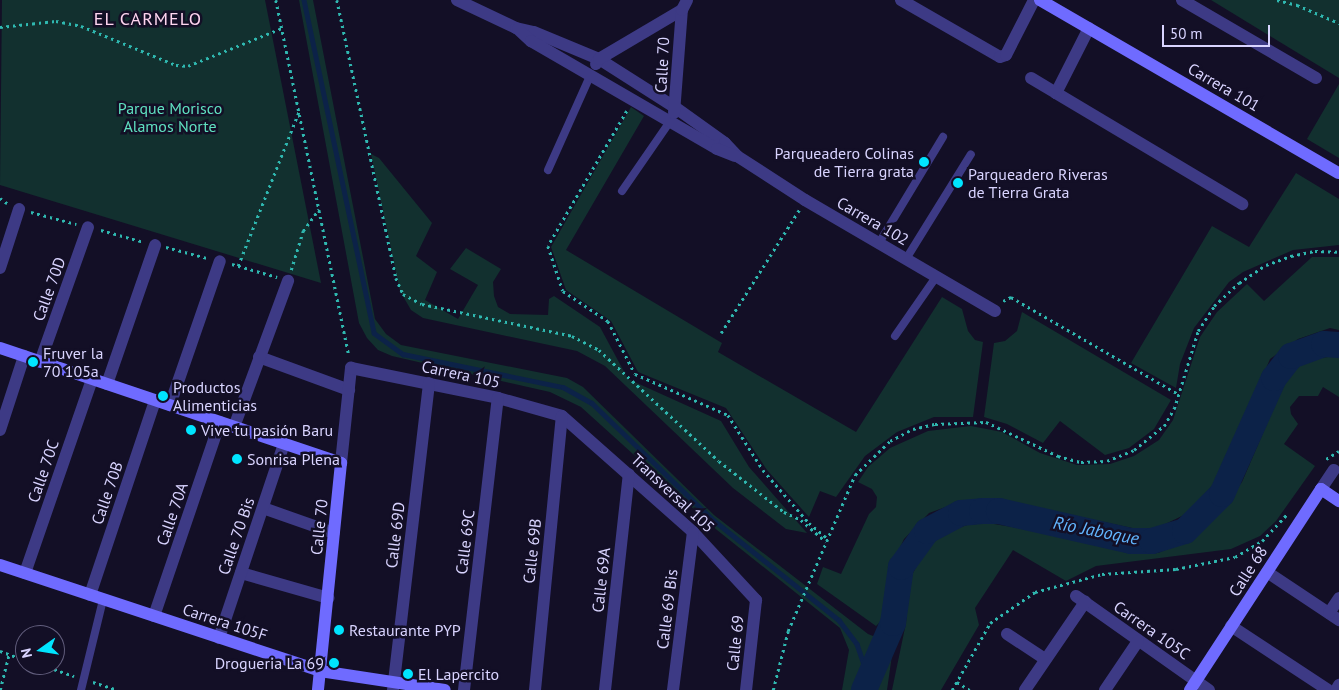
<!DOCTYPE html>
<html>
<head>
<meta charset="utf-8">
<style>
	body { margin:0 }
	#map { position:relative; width:1339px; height:690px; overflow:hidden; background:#130f26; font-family:"PT Sans",sans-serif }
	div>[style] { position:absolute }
	.green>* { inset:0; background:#12302f }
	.stream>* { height:4.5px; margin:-2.25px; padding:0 2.25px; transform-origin:2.25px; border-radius:2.25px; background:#0c2248 }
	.river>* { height:26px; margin:-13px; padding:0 13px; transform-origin:13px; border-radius:13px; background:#0c2248 }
	.path>* { height:2.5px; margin-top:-1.25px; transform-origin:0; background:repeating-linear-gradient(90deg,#2fb8b0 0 2.5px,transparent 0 6.5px) }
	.lane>* { height:8px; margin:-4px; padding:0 4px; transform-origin:4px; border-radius:4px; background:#3d3a85 }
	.street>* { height:12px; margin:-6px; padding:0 6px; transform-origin:6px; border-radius:6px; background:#3d3a85 }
	.secondary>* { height:12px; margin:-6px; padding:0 6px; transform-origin:6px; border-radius:6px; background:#6f6bff }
	.dots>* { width:14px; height:14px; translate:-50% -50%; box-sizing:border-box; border:2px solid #130f26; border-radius:50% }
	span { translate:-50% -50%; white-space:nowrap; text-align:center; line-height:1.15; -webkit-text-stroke:5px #130f26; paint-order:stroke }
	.street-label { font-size:16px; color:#d9d4ff }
	.park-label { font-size:16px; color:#5fe0c0 }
	.poi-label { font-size:16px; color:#d9d4ff }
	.right { translate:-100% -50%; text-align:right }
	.left { translate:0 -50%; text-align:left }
	.neighbourhood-label { font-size:18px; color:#ffd6f0; letter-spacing:1px }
	.water-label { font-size:18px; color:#62b6ff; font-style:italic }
	.north { position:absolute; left:15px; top:625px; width:50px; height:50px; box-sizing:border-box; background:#130f26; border:1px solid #625e7d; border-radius:50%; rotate:257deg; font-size:14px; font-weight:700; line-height:20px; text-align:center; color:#d9d4ff }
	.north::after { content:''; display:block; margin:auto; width:18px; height:22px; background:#00e5ff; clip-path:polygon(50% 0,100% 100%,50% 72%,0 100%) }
	.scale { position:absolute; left:1162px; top:25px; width:108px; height:22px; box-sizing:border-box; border:2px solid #d9d4ff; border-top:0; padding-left:6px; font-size:15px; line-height:18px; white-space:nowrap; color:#d9d4ff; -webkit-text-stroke:4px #130f26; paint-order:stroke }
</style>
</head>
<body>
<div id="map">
	<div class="green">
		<i style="clip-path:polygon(2px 0,265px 0,321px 283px,0 185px)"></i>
		<i style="clip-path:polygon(299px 0,313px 0,375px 319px,386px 334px,401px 345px,567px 378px,583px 387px,714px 515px,868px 634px,873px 636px,883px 629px,895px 575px,906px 549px,924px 529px,949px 516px,999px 511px,1138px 541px,1160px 537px,1187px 524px,1218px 485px,1274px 360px,1291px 346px,1323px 333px,1339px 335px,1339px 347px,1327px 344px,1292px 357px,1275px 376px,1226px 492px,1202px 526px,1184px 538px,1155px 548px,1133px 549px,1083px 540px,1136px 554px,1158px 553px,1187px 541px,1214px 519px,1242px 482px,1287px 377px,1299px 365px,1317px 358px,1339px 356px,1339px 397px,1323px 387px,1318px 396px,1299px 396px,1290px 407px,1291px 414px,1298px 424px,1284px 444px,1315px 466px,1276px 521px,1260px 536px,1231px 549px,1096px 566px,1066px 581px,1013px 550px,975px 608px,979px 625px,941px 690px,892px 690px,906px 623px,909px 580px,927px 548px,943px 534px,967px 525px,988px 523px,1066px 536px,990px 520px,962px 523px,947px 528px,919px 548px,904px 572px,887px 690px,842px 690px,849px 650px,840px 628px,717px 530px,581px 407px,550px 392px,392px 356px,378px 350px,367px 338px,359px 323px)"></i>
		<i style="clip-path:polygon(1211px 0,1339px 0,1339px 78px)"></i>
		<i style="clip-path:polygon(1339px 84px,1339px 158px,1307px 139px)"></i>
		<i style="clip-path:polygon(631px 107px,644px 116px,566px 250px,722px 343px,718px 352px,856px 432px,942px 297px,962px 309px,968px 331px,975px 340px,983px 342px,973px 417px,934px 417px,897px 432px,865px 456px,836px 497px,820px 491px,809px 517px,767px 470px,726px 408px,638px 372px,611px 321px,566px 290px,551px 247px)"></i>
		<i style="clip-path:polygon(371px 154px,379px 158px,432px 223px,416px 256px,437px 272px,425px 300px,458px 319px,478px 285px,450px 269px,466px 248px,501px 269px,493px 282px,494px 296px,498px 307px,510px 314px,548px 315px,549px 299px,554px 296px,600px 327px,628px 379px,721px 421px,749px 467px,807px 533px,786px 529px,733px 488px,605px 366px,577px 351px,423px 318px,411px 310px,400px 291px)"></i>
		<i style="clip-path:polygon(1296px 173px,1339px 199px,1339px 245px,1293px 250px,1243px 272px,1229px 282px,1194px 328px,1180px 364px,1176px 388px,1131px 363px,1212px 226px,1249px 247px)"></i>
		<i style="clip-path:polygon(1312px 257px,1339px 257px,1339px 330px,1330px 328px,1298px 339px,1270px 359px,1220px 477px,1186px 514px,1157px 528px,1137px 529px,1000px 500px,965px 500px,929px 513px,904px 539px,893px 562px,882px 620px,876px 626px,817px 584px,823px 567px,841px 574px,869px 514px,876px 507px,877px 497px,872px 489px,858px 482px,868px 467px,890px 448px,928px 431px,971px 426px,1002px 432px,1040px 453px,1077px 465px,1110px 464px,1134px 456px,1159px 440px,1173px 420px,1200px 337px,1217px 312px,1247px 284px,1264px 301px)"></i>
		<i style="clip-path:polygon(1022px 312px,1171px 400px,1154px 429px,1129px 448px,1105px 455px,1060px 421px,1043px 443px,1007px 424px,984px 417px,994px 343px,1005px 341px,1017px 331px)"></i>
	</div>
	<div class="stream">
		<i style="left:304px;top:0;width:340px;rotate:78.1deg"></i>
		<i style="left:374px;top:333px;width:36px;rotate:36deg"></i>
		<i style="left:403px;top:354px;width:163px;rotate:11.7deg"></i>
		<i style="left:563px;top:387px;width:33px;rotate:29deg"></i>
		<i style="left:592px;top:403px;width:165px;rotate:44deg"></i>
		<i style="left:711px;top:518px;width:164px;rotate:38.6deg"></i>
		<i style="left:839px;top:620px;width:30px;rotate:53deg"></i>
		<i style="left:857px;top:644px;width:34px;rotate:71deg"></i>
	</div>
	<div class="river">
		<i style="left:864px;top:690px;width:73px;rotate:-66.6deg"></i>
		<i style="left:893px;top:623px;width:57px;rotate:-81.9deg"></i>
		<i style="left:901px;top:567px;width:44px;rotate:-54.2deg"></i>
		<i style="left:927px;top:531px;width:38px;rotate:-28deg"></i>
		<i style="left:961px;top:513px;width:21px;rotate:-5deg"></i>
		<i style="left:982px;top:511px;width:17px"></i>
		<i style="left:999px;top:511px;width:135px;rotate:12.8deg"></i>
		<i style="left:1131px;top:541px;width:21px"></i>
		<i style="left:1152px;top:541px;width:34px;rotate:-17deg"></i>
		<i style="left:1185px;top:531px;width:52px;rotate:-45deg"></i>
		<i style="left:1222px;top:494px;width:127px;rotate:-65.9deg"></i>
		<i style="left:1274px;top:378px;width:28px;rotate:-52deg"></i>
		<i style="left:1291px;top:356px;width:35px;rotate:-20deg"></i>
		<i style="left:1324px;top:344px;width:15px;rotate:4deg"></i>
	</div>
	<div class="path">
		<i style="left:276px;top:0;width:363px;rotate:78.4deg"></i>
		<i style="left:337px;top:0;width:284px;rotate:78deg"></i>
		<i style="left:396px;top:278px;width:17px;rotate:66deg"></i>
		<i style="left:403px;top:294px;width:21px;rotate:28deg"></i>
		<i style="left:422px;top:304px;width:153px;rotate:12deg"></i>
		<i style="left:572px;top:336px;width:30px;rotate:27deg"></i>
		<i style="left:599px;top:350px;width:163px;rotate:42.8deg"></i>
		<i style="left:719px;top:461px;width:83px;rotate:38.1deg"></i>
		<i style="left:784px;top:512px;width:19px;rotate:25deg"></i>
		<i style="left:801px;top:520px;width:33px;rotate:41deg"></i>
		<i style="left:1277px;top:0;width:21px;rotate:14deg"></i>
		<i style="left:1297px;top:5px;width:46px;rotate:23.2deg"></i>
		<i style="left:0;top:27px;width:56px;rotate:-6.1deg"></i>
		<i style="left:56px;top:21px;width:25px;rotate:11deg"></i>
		<i style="left:81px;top:26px;width:103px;rotate:22.3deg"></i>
		<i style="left:176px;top:65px;width:12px;rotate:5deg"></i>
		<i style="left:188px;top:66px;width:101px;rotate:-22deg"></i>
		<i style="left:627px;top:111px;width:156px;rotate:120.3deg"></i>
		<i style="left:548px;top:246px;width:47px;rotate:71.6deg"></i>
		<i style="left:563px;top:291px;width:54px;rotate:33.7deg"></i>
		<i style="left:608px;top:321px;width:59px;rotate:63deg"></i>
		<i style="left:635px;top:374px;width:102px;rotate:23.8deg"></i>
		<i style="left:728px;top:415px;width:65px;rotate:57.5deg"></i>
		<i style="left:763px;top:470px;width:70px;rotate:49deg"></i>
		<i style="left:809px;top:523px;width:23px;rotate:40deg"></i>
		<i style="left:0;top:198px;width:9px;rotate:36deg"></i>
		<i style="left:31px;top:212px;width:47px;rotate:14.9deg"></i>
		<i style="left:101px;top:230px;width:45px;rotate:15.6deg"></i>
		<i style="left:166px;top:247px;width:42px;rotate:15deg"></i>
		<i style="left:232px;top:264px;width:47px;rotate:16.1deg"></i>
		<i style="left:238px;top:266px;width:167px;rotate:-68.5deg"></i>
		<i style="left:291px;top:270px;width:41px;rotate:-72.9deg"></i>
		<i style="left:303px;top:231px;width:27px;rotate:-54deg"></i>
		<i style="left:1003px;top:301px;width:9px;rotate:-27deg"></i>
		<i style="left:1011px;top:297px;width:193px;rotate:30.1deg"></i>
		<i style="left:721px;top:333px;width:146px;rotate:-57.6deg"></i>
		<i style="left:1326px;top:459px;width:15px;rotate:-32deg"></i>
		<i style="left:0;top:651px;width:27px;rotate:20deg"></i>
		<i style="left:42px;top:665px;width:34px;rotate:19deg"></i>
		<i style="left:93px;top:682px;width:26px;rotate:18deg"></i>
		<i style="left:957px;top:682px;width:15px;rotate:32deg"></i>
		<i style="left:0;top:690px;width:37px;rotate:-76deg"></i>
		<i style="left:773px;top:690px;width:61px;rotate:-75.7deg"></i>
		<i style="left:788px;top:631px;width:170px;rotate:-66.8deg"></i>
		<i style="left:855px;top:475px;width:49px;rotate:-44.2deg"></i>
		<i style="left:890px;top:441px;width:26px;rotate:-28deg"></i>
		<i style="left:913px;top:429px;width:23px;rotate:-13deg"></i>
		<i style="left:935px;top:424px;width:51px;rotate:-2.2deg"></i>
		<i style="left:986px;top:422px;width:80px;rotate:25.3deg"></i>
		<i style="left:1058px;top:456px;width:24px;rotate:15deg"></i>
		<i style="left:1081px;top:462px;width:26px;rotate:-2deg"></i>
		<i style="left:1107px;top:461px;width:29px;rotate:-22deg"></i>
		<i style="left:1134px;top:450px;width:38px;rotate:-39deg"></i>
		<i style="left:1164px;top:426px;width:20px;rotate:-60deg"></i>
		<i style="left:1174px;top:409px;width:82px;rotate:-72.9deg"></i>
		<i style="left:1198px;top:331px;width:30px;rotate:-57deg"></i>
		<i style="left:1214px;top:306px;width:34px;rotate:-43deg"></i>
		<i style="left:1239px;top:283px;width:32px;rotate:-34deg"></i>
		<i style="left:1266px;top:265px;width:27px;rotate:-20deg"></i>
		<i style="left:1291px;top:256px;width:25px;rotate:-12deg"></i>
		<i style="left:1315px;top:251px;width:24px;rotate:2deg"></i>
		<i style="left:952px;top:690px;width:77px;rotate:-60.4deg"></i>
		<i style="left:990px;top:623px;width:55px;rotate:-34.6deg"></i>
		<i style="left:1035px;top:592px;width:69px;rotate:-15deg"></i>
		<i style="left:1102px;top:574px;width:74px;rotate:-3.9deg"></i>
		<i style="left:1176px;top:569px;width:60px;rotate:-11.5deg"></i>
		<i style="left:1235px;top:557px;width:31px;rotate:-31deg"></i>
		<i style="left:1262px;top:541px;width:37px;rotate:-47deg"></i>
	</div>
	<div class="lane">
		<i style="left:548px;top:170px;width:105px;rotate:-65.9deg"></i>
		<i style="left:622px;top:191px;width:86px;rotate:-55.4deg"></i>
		<i style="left:879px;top:243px;width:124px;rotate:-58.9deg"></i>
		<i style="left:906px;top:259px;width:123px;rotate:-58.2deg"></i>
		<i style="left:895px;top:336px;width:72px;rotate:-55.2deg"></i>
		<i style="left:81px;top:690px;width:93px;rotate:-76.3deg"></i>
	</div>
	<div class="street">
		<i style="left:457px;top:0;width:65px;rotate:25.4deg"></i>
		<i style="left:516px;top:28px;width:18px;rotate:13deg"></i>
		<i style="left:534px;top:32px;width:70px;rotate:22.6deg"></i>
		<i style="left:599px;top:59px;width:91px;rotate:32.5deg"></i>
		<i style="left:676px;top:108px;width:60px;rotate:35.5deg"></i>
		<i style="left:725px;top:143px;width:18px;rotate:47deg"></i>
		<i style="left:737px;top:156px;width:81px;rotate:32.9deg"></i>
		<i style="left:805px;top:200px;width:220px;rotate:30.3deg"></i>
		<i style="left:901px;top:0;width:114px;rotate:29.9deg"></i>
		<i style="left:1000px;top:57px;width:6px;rotate:-18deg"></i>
		<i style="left:1006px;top:55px;width:62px;rotate:-63deg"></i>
		<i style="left:1182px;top:0;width:155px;rotate:30.2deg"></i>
		<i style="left:1089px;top:28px;width:73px;rotate:116.9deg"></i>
		<i style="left:1056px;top:93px;width:217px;rotate:30.8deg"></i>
		<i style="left:518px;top:29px;width:18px;rotate:43deg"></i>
		<i style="left:531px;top:41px;width:215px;rotate:30.1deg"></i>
		<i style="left:717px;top:149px;width:19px;rotate:21deg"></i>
		<i style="left:596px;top:64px;width:6px;rotate:-59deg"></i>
		<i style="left:599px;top:59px;width:96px;rotate:-30.6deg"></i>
		<i style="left:1031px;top:78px;width:29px;rotate:31deg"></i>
		<i style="left:674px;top:113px;width:103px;rotate:-85.6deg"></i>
		<i style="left:682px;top:10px;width:11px;rotate:-63deg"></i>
		<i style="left:0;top:268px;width:62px;rotate:-72.1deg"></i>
		<i style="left:259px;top:357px;width:96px;rotate:20.1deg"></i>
		<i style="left:40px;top:362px;width:143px;rotate:-70.4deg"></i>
		<i style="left:107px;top:384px;width:147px;rotate:-70.9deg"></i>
		<i style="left:170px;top:405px;width:152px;rotate:-70.9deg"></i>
		<i style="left:234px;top:427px;width:156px;rotate:-69.7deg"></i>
		<i style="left:0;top:430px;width:78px;rotate:-72deg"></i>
		<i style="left:341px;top:463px;width:96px;rotate:-84deg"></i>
		<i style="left:351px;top:368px;width:150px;rotate:11.5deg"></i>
		<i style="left:498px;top:398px;width:66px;rotate:15.7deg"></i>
		<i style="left:562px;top:416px;width:175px;rotate:41.5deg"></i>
		<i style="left:693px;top:532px;width:93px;rotate:47.2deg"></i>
		<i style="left:756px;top:600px;width:91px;rotate:96.3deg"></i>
		<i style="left:1321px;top:489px;width:23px;rotate:-56deg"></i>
		<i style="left:263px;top:508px;width:75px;rotate:19.4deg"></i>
		<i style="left:1267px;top:572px;width:87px;rotate:33.7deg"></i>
		<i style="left:25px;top:573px;width:205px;rotate:-70.9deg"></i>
		<i style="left:241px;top:573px;width:91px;rotate:16deg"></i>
		<i style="left:90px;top:595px;width:205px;rotate:-71.5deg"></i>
		<i style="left:1076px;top:596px;width:163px;rotate:35.3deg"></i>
		<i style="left:1329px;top:613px;width:18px;rotate:-56deg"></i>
		<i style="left:154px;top:616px;width:205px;rotate:-71.2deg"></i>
		<i style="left:1231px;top:626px;width:116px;rotate:33.4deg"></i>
		<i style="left:1007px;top:634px;width:45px;rotate:33.3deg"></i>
		<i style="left:219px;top:638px;width:205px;rotate:-71.5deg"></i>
		<i style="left:393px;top:690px;width:309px;rotate:-83.3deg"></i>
		<i style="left:464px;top:690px;width:294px;rotate:-83.4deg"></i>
		<i style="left:535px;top:690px;width:275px;rotate:-84.4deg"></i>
		<i style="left:605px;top:690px;width:217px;rotate:-83.7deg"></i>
		<i style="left:673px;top:690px;width:159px;rotate:-82.8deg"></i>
		<i style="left:1025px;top:690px;width:107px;rotate:-55.7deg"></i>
		<i style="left:1105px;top:690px;width:59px;rotate:-56deg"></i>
		<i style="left:1336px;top:690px;width:6px;rotate:-59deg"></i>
	</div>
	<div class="secondary">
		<i style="left:1040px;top:0;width:345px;rotate:30.1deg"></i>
		<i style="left:0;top:348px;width:360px;rotate:18.6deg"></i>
		<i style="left:341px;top:463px;width:228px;rotate:95.8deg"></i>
		<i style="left:0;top:565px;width:337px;rotate:18.3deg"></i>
		<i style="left:320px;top:671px;width:126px;rotate:8.6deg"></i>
		<i style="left:1190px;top:690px;width:240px;rotate:-56.9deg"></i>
		<i style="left:1321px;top:489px;width:22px;rotate:34deg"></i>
	</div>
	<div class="dots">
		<i style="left:924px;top:162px;background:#00e5ff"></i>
		<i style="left:958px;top:183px;background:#00e5ff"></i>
		<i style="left:33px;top:362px;background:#00e5ff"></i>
		<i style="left:163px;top:396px;background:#00e5ff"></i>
		<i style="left:191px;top:430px;background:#00e5ff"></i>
		<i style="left:237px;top:459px;background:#00e5ff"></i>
		<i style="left:339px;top:630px;background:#00e5ff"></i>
		<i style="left:334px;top:663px;background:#00e5ff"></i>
		<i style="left:408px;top:674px;background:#00e5ff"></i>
	</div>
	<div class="street-label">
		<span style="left:662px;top:65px;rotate:-87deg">Calle 70</span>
		<span style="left:1224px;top:87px;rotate:30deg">Carrera 101</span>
		<span style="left:873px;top:221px;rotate:30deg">Carrera 102</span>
		<span style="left:49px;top:289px;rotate:-70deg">Calle 70D</span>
		<span style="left:461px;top:374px;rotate:12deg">Carrera 105</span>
		<span style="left:43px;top:471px;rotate:-71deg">Calle 70C</span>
		<span style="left:107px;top:493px;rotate:-71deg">Calle 70B</span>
		<span style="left:673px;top:493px;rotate:43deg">Transversal 105</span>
		<span style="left:172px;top:514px;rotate:-71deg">Calle 70A</span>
		<span style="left:319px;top:527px;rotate:-84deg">Calle 70</span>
		<span style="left:395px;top:535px;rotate:-83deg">Calle 69D</span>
		<span style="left:236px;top:536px;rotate:-71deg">Calle 70 Bis</span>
		<span style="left:465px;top:542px;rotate:-83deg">Calle 69C</span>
		<span style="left:532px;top:551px;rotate:-84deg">Calle 69B</span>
		<span style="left:1248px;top:571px;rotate:-57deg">Calle 68</span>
		<span style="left:601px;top:580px;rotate:-84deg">Calle 69A</span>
		<span style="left:667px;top:609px;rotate:-83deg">Calle 69 Bis</span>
		<span style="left:225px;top:622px;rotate:18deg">Carrera 105F</span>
		<span style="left:1152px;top:630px;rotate:35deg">Carrera 105C</span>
		<span style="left:735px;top:643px;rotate:-84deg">Calle 69</span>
	</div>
	<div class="park-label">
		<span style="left:170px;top:117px">Parque Morisco<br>Alamos Norte</span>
	</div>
	<div class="poi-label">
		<span class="right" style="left:914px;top:162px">Parqueadero Colinas<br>de Tierra grata</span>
		<span class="left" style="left:968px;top:183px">Parqueadero Riveras<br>de Tierra Grata</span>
		<span class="left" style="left:43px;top:362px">Fruver la<br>70 105a</span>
		<span class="left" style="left:173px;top:396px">Productos<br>Alimenticias</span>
		<span class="left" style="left:201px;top:430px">Vive tu pasión Baru</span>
		<span class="left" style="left:247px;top:459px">Sonrisa Plena</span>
		<span class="left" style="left:349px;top:630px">Restaurante PYP</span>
		<span class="right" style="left:324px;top:663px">Drogueria La 69</span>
		<span class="left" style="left:418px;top:674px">El Lapercito</span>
	</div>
	<div class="neighbourhood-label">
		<span style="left:148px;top:19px">EL CARMELO</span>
	</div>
	<div class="water-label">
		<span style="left:1096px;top:531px;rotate:11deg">Río Jaboque</span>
	</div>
	<div class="north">N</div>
	<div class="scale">50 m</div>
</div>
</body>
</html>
